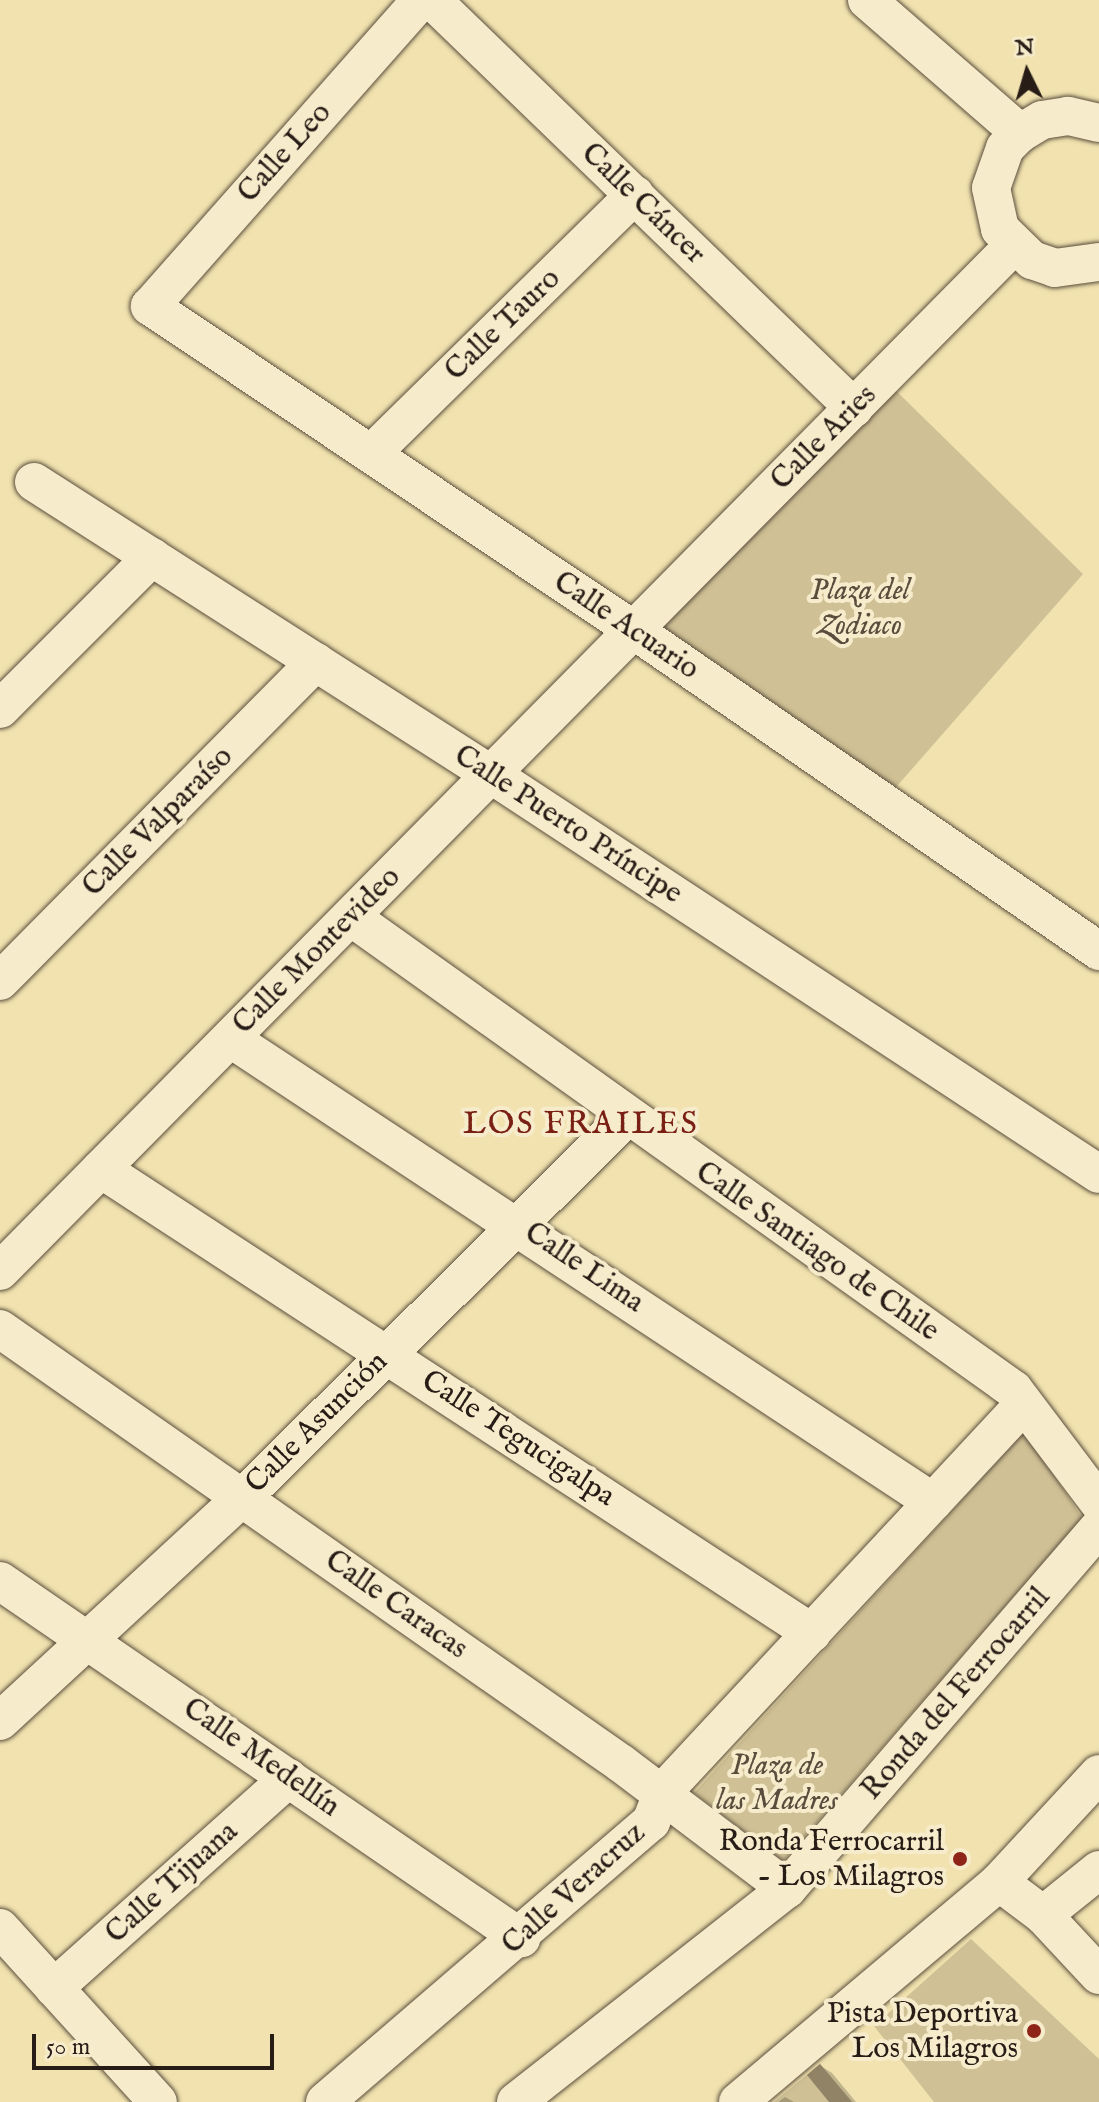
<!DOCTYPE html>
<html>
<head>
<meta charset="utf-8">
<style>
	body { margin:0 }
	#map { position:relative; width:1099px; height:2102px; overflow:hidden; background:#f1e2af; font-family:"IM FELL English",serif }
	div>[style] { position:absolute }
	.green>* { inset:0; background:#cfc095 }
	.shadow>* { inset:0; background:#0003 }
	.building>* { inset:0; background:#918366 }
	.roads { filter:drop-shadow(0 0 2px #5a4e3d) drop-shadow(0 0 2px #5a4e3d) }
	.minor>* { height:38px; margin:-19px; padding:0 19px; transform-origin:19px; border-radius:19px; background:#f6eccb }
	.dots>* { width:22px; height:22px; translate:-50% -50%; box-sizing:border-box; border:4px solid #f6eccb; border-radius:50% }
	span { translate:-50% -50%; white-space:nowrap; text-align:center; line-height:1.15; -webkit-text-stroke:8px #f6eccb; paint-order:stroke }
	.street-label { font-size:30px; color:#281c17 }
	.park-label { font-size:30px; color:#5a4d3d; font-style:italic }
	.poi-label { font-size:30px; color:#281c17 }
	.right { translate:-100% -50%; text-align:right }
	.neighbourhood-label { font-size:32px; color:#7a1f14; letter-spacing:2px }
	.north { position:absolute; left:987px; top:32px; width:80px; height:80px; -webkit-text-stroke:6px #f6eccb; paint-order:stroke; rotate:355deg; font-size:22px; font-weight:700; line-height:32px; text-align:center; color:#281c17 }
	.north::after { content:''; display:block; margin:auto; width:28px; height:36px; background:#281c17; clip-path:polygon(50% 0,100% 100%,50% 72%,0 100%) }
	.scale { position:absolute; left:32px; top:2034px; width:242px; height:36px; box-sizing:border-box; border:4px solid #281c17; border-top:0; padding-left:10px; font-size:24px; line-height:28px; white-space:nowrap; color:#281c17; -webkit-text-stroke:6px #f6eccb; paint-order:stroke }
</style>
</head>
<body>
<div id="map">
	<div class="green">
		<i style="clip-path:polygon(883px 378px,1083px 574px,883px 802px,635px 631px)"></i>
		<i style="clip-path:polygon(1025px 1431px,1082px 1518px,783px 1861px,694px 1793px)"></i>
		<i style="clip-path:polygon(971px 1939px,1099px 2059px,1099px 2102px,934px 2102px,874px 2026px)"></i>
		<i style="clip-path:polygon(820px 2064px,852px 2102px,774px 2102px)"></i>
	</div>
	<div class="shadow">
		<i style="clip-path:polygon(821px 2066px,832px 2073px,856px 2102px,832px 2102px)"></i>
		<i style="clip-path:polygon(785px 2097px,794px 2102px,778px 2102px)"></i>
	</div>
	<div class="building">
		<i style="clip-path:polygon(820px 2064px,852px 2102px,829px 2102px,807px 2075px)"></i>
	</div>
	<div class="roads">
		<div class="minor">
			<i style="left:421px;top:0;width:409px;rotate:131.5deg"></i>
			<i style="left:150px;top:306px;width:584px;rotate:33.83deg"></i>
			<i style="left:635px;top:631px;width:564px;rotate:34.59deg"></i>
			<i style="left:432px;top:0;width:587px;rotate:44.03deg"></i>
			<i style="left:867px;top:0;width:203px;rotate:41deg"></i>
			<i style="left:1099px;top:123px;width:32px;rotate:-167deg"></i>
			<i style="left:1068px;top:116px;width:26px;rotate:171deg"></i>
			<i style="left:1042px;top:120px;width:26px;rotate:149deg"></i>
			<i style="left:1020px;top:133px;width:21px;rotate:135deg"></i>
			<i style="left:1005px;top:148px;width:42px;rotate:109.3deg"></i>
			<i style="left:991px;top:188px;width:42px;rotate:77.6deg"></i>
			<i style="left:1000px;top:229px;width:45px;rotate:44.1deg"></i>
			<i style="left:1032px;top:260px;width:24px;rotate:19deg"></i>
			<i style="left:1055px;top:268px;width:44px;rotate:-7.8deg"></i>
			<i style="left:371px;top:454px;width:370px;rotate:-44.5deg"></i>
			<i style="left:34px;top:482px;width:544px;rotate:32.61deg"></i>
			<i style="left:492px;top:775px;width:726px;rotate:33.32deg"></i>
			<i style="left:0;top:709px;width:215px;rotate:-45deg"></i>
			<i style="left:351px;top:917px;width:814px;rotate:35.5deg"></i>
			<i style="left:1014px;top:1390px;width:141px;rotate:53deg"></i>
			<i style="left:0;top:981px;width:449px;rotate:-45.3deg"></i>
			<i style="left:231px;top:1039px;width:841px;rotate:33.41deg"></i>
			<i style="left:101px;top:1169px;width:849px;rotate:33.13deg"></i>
			<i style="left:0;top:1271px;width:1441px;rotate:-45.34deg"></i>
			<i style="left:0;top:1329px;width:759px;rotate:34.97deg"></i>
			<i style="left:622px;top:1764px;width:207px;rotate:37.1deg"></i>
			<i style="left:0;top:1581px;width:632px;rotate:34.42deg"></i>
			<i style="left:0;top:1721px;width:329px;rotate:-42.7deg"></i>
			<i style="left:242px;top:1498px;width:540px;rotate:-44.7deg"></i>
			<i style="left:999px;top:1882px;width:55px;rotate:36.9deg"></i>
			<i style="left:1043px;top:1915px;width:82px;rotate:47deg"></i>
			<i style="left:1043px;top:1915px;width:72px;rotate:-38.8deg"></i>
			<i style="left:0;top:1928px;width:235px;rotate:47.8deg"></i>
			<i style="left:54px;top:1988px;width:315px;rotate:-41.8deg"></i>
			<i style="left:325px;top:2102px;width:430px;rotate:-40.7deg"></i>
			<i style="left:651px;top:1822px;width:31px;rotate:-69deg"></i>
			<i style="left:662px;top:1793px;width:531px;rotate:-47.06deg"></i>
			<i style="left:516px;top:2102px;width:345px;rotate:-38.2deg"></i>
			<i style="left:787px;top:1889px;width:477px;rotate:-49.2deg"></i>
			<i style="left:738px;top:2102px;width:341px;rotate:-40.1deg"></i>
			<i style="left:999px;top:1882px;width:147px;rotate:-47.2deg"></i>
		</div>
	</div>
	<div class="dots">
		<i style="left:960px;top:1859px;background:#8f2418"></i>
		<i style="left:1034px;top:2031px;background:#8f2418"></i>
	</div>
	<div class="street-label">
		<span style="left:285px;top:153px;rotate:-48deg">Calle Leo</span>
		<span style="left:643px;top:204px;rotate:44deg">Calle Cáncer</span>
		<span style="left:503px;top:325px;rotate:-44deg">Calle Tauro</span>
		<span style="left:824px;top:438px;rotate:-45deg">Calle Aries</span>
		<span style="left:626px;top:626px;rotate:34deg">Calle Acuario</span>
		<span style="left:158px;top:822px;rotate:-45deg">Calle Valparaíso</span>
		<span style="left:568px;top:825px;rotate:33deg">Calle Puerto Príncipe</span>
		<span style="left:317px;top:951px;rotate:-45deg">Calle Montevideo</span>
		<span style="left:817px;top:1252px;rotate:35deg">Calle Santiago de Chile</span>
		<span style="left:584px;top:1268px;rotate:34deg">Calle Lima</span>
		<span style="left:317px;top:1423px;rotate:-45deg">Calle Asunción</span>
		<span style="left:518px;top:1439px;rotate:33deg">Calle Tegucigalpa</span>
		<span style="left:396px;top:1605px;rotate:35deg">Calle Caracas</span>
		<span style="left:956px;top:1694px;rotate:-49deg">Ronda del Ferrocarril</span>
		<span style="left:261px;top:1758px;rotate:35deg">Calle Medellín</span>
		<span style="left:172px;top:1883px;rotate:-42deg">Calle Tijuana</span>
		<span style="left:574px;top:1889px;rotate:-42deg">Calle Veracruz</span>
	</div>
	<div class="park-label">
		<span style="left:860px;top:608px">Plaza del<br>Zodiaco</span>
		<span style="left:777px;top:1783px">Plaza de<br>las Madres</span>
	</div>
	<div class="poi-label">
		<span class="right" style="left:944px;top:1859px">Ronda Ferrocarril<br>- Los Milagros</span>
		<span class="right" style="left:1018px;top:2031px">Pista Deportiva<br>Los Milagros</span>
	</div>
	<div class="neighbourhood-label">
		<span style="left:581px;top:1125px">LOS FRAILES</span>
	</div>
	<div class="north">N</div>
	<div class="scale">50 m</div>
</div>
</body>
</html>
